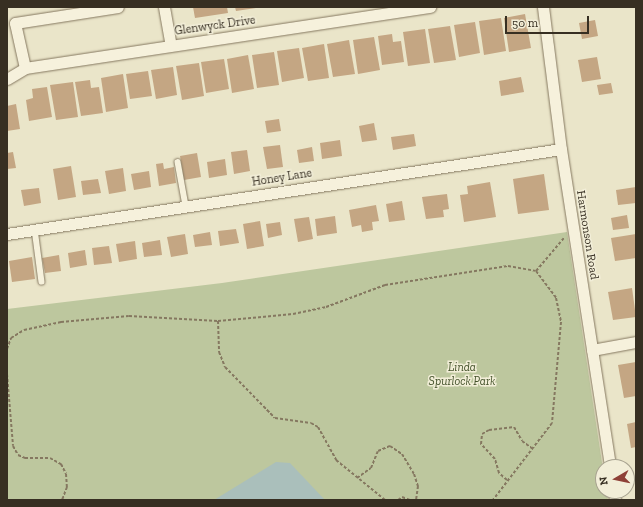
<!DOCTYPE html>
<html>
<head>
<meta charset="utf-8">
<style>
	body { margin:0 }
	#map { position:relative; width:643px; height:507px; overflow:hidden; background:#eae5c9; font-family:"Zilla Slab",serif }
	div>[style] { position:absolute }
	.green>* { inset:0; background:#bdc79e }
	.water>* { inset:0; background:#aabfbb }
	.building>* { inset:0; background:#c4a683 }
	.path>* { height:2px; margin-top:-1px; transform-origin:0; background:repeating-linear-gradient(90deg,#857860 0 3px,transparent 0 5px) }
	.roads { filter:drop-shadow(0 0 1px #857860) drop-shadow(0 0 1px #857860) }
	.lane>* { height:5.5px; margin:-2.75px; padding:0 2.75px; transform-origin:2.75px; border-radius:2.75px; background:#f6f1dc }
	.street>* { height:11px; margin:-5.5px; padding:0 5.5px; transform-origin:5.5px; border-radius:5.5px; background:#f6f1dc }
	span { translate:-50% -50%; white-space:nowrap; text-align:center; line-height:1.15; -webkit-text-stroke:3px #f2eed8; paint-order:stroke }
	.street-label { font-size:12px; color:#372f22 }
	.park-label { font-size:12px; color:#43512a; font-style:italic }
	.frame { position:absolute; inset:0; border:8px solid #372f22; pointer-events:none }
	.north { position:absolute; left:595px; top:459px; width:40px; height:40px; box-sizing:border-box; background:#f2eed8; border:1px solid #a7a28f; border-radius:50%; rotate:261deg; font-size:11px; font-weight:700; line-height:16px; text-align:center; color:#372f22 }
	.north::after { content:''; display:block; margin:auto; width:14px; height:18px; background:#8e4036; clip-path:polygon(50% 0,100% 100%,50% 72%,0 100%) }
	.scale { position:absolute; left:505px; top:16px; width:84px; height:18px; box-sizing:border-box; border:2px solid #372f22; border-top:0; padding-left:5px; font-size:12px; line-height:14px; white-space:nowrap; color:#372f22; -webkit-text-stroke:3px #f2eed8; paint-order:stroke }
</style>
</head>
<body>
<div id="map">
	<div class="green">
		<i style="clip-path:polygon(567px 232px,603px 469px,603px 491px,606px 491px,608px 500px,7px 500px,7px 309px,222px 283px)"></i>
	</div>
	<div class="water">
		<i style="clip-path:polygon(276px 462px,290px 463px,325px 500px,214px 500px)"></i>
	</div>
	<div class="building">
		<i style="clip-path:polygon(193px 7px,227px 7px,228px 13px,195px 18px)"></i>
		<i style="clip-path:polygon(235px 7px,256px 7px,256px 8px,236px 11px)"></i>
		<i style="clip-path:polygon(525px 14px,531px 48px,509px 52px,504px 18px)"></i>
		<i style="clip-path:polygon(501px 18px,506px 51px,484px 55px,479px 21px)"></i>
		<i style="clip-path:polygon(595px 20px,598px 36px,582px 39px,579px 23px)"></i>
		<i style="clip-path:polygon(475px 22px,480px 53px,459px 57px,454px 25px)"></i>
		<i style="clip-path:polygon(450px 26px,456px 60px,434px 63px,428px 29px)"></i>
		<i style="clip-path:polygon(425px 29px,430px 63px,408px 66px,403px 32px)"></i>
		<i style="clip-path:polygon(392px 34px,393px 42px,401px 41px,404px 62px,382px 65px,378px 36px)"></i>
		<i style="clip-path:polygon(374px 37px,380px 70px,358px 74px,353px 40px)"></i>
		<i style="clip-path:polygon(349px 40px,355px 74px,333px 77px,327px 44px)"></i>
		<i style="clip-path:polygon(324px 44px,329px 78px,308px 81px,302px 48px)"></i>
		<i style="clip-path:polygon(299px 48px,304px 78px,282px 82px,277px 51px)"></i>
		<i style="clip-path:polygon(274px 52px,279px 85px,257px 88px,252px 55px)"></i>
		<i style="clip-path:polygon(248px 55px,254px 89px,232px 93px,227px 59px)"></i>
		<i style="clip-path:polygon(597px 57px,601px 79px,582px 82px,578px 60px)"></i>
		<i style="clip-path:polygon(224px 59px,229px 89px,206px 93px,201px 62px)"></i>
		<i style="clip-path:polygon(199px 63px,204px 96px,182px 100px,176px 66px)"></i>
		<i style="clip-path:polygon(173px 67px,177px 95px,156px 99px,151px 70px)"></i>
		<i style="clip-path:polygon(148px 71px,152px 96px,130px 99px,126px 74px)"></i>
		<i style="clip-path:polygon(123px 74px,128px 108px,106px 112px,101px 78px)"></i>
		<i style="clip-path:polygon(521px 77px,524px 92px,501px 96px,499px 81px)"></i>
		<i style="clip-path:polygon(90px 80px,91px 88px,99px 87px,103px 113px,81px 116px,75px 82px)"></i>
		<i style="clip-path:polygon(73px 82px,78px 117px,56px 120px,50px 85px)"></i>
		<i style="clip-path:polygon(611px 83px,613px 93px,599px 95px,597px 85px)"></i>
		<i style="clip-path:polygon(47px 87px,52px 117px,29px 121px,26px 100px,33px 98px,32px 89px)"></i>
		<i style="clip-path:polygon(16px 104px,20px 129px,7px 131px,7px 106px)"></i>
		<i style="clip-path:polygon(279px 119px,281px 131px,267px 133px,265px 121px)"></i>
		<i style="clip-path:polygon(374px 123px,377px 140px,362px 142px,359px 126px)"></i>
		<i style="clip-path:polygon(414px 134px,416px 146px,393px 150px,391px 137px)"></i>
		<i style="clip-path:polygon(340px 140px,342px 156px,322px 159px,320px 143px)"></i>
		<i style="clip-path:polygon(280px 145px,283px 167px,267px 169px,263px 147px)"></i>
		<i style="clip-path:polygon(312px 147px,314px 161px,299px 163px,297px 150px)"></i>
		<i style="clip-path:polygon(247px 150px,250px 171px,234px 174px,231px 152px)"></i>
		<i style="clip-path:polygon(13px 152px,16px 168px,7px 169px,7px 153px)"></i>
		<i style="clip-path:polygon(197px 153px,201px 177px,184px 180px,180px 156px)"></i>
		<i style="clip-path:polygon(225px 159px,227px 175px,209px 178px,207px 162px)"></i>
		<i style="clip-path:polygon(163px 163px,164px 169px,174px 167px,176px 183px,159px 186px,156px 164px)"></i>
		<i style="clip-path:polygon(71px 166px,76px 197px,58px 200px,53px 169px)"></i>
		<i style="clip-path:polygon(123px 168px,126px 191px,109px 194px,105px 171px)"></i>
		<i style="clip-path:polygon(149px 171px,151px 187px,134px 190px,131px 174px)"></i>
		<i style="clip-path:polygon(544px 174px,549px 210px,518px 214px,513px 179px)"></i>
		<i style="clip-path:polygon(98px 179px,101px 193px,83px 195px,81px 181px)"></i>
		<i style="clip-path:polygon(490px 182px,496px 217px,464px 222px,460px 195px,468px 194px,467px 186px)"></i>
		<i style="clip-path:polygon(636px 187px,636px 203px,618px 205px,616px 190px)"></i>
		<i style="clip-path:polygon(39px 188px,41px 203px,24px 206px,21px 190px)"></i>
		<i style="clip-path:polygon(447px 194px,449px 209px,443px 210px,444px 217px,426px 219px,422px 197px)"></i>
		<i style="clip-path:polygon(402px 201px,405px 220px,389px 222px,386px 204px)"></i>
		<i style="clip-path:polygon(376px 205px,379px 221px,372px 222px,373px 230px,362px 232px,361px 225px,352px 227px,349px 210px)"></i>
		<i style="clip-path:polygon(627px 215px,629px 228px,613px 230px,611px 218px)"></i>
		<i style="clip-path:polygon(335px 216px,337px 233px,317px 236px,315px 219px)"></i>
		<i style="clip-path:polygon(309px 217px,313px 239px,298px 242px,294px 219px)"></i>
		<i style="clip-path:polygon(260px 221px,264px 246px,247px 249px,243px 224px)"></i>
		<i style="clip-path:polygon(280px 222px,282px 235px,268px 238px,266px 224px)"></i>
		<i style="clip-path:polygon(236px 229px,239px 243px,220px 246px,218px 231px)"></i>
		<i style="clip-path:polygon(210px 232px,212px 245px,195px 247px,193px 235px)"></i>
		<i style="clip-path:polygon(185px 234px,188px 254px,171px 257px,167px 237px)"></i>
		<i style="clip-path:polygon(636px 234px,636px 258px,615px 261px,611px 238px)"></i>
		<i style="clip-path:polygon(160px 240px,162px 255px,144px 257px,142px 243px)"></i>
		<i style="clip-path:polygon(135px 241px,137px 259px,119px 262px,116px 244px)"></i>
		<i style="clip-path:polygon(109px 246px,112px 263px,94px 265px,92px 248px)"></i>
		<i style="clip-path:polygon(85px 250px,87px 265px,70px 268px,68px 253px)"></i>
		<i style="clip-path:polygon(59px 255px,61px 271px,45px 273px,42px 258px)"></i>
		<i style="clip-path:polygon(32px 257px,35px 279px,12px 282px,9px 261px)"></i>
		<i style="clip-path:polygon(632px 288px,636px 317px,613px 320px,608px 292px)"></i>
		<i style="clip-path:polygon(636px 362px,636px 396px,624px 398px,618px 365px)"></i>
		<i style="clip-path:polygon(636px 422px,636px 447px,631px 448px,627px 424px)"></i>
	</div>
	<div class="path">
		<i style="left:536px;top:271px;width:43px;rotate:-49.7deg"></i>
		<i style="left:218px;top:321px;width:31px;rotate:88deg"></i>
		<i style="left:219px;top:352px;width:16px;rotate:68deg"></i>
		<i style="left:225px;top:367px;width:71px;rotate:45.6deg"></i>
		<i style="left:275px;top:418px;width:36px;rotate:8deg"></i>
		<i style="left:311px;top:423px;width:8px;rotate:30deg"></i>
		<i style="left:318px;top:427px;width:38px;rotate:61deg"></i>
		<i style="left:336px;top:460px;width:63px;rotate:39.2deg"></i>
		<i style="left:7px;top:349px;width:12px;rotate:-70deg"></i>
		<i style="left:11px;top:338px;width:15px;rotate:-32deg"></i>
		<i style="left:24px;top:330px;width:38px;rotate:-12deg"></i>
		<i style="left:61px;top:322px;width:68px;rotate:-5deg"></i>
		<i style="left:129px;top:316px;width:89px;rotate:3.2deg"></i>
		<i style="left:218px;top:321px;width:75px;rotate:-5.3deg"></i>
		<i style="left:293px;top:314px;width:34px;rotate:-12deg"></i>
		<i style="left:326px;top:307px;width:63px;rotate:-20.4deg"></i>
		<i style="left:385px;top:285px;width:124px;rotate:-8.8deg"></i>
		<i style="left:508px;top:266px;width:28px;rotate:10deg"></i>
		<i style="left:536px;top:271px;width:34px;rotate:53deg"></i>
		<i style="left:556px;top:298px;width:25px;rotate:78deg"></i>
		<i style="left:561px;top:322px;width:101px;rotate:95.1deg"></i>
		<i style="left:552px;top:423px;width:97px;rotate:127.5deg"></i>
		<i style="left:7px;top:374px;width:72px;rotate:85.2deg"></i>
		<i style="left:13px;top:446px;width:10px;rotate:61deg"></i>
		<i style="left:18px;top:455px;width:8px;rotate:23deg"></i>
		<i style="left:25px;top:458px;width:25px"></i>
		<i style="left:50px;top:458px;width:13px;rotate:29deg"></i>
		<i style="left:61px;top:464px;width:11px;rotate:63deg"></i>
		<i style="left:66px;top:474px;width:13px;rotate:86deg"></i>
		<i style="left:67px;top:487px;width:14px;rotate:111deg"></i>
		<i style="left:357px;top:478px;width:17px;rotate:-36deg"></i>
		<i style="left:371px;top:468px;width:18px;rotate:-68deg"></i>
		<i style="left:378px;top:451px;width:13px;rotate:-23deg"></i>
		<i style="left:390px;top:446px;width:14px;rotate:34deg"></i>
		<i style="left:402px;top:454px;width:23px;rotate:59deg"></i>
		<i style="left:414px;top:474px;width:13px;rotate:72deg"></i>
		<i style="left:418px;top:486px;width:14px;rotate:98deg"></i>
		<i style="left:507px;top:480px;width:11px;rotate:-139deg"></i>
		<i style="left:499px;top:473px;width:15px;rotate:-106deg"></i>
		<i style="left:495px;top:459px;width:21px;rotate:-133deg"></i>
		<i style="left:481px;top:444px;width:10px;rotate:-84deg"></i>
		<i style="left:482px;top:434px;width:8px;rotate:-30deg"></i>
		<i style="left:489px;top:430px;width:25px;rotate:-7deg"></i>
		<i style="left:514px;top:427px;width:16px;rotate:60deg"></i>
		<i style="left:522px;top:441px;width:14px;rotate:36deg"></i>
		<i style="left:398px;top:500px;width:5px;rotate:-37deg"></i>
		<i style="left:402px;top:497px;width:9px;rotate:21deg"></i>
	</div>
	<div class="roads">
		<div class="lane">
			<i style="left:178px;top:162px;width:45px;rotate:79.7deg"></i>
			<i style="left:35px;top:229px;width:53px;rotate:82.5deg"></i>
		</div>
		<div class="street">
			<i style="left:164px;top:7px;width:39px;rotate:80deg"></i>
			<i style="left:543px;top:7px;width:143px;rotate:82.8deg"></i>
			<i style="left:561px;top:149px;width:322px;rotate:81.2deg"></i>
			<i style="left:25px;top:68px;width:46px;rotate:-102.5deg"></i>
			<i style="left:15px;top:23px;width:104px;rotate:-8.8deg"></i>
			<i style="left:7px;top:79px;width:21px;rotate:-31deg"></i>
			<i style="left:25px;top:68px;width:410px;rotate:-8.6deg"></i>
			<i style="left:7px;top:234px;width:560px;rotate:-8.72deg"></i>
			<i style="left:592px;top:350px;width:45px;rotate:-10.3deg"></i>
			<i style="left:614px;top:491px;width:9px;rotate:84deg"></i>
		</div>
	</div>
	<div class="street-label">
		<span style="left:215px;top:26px;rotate:-8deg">Glenwyck Drive</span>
		<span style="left:282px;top:178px;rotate:-9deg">Honey Lane</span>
		<span style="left:587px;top:235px;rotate:81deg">Harmonson Road</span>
	</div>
	<div class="park-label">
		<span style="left:462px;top:375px">Linda<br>Spurlock Park</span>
	</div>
	<div class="frame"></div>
	<div class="north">N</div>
	<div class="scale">50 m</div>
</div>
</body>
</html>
